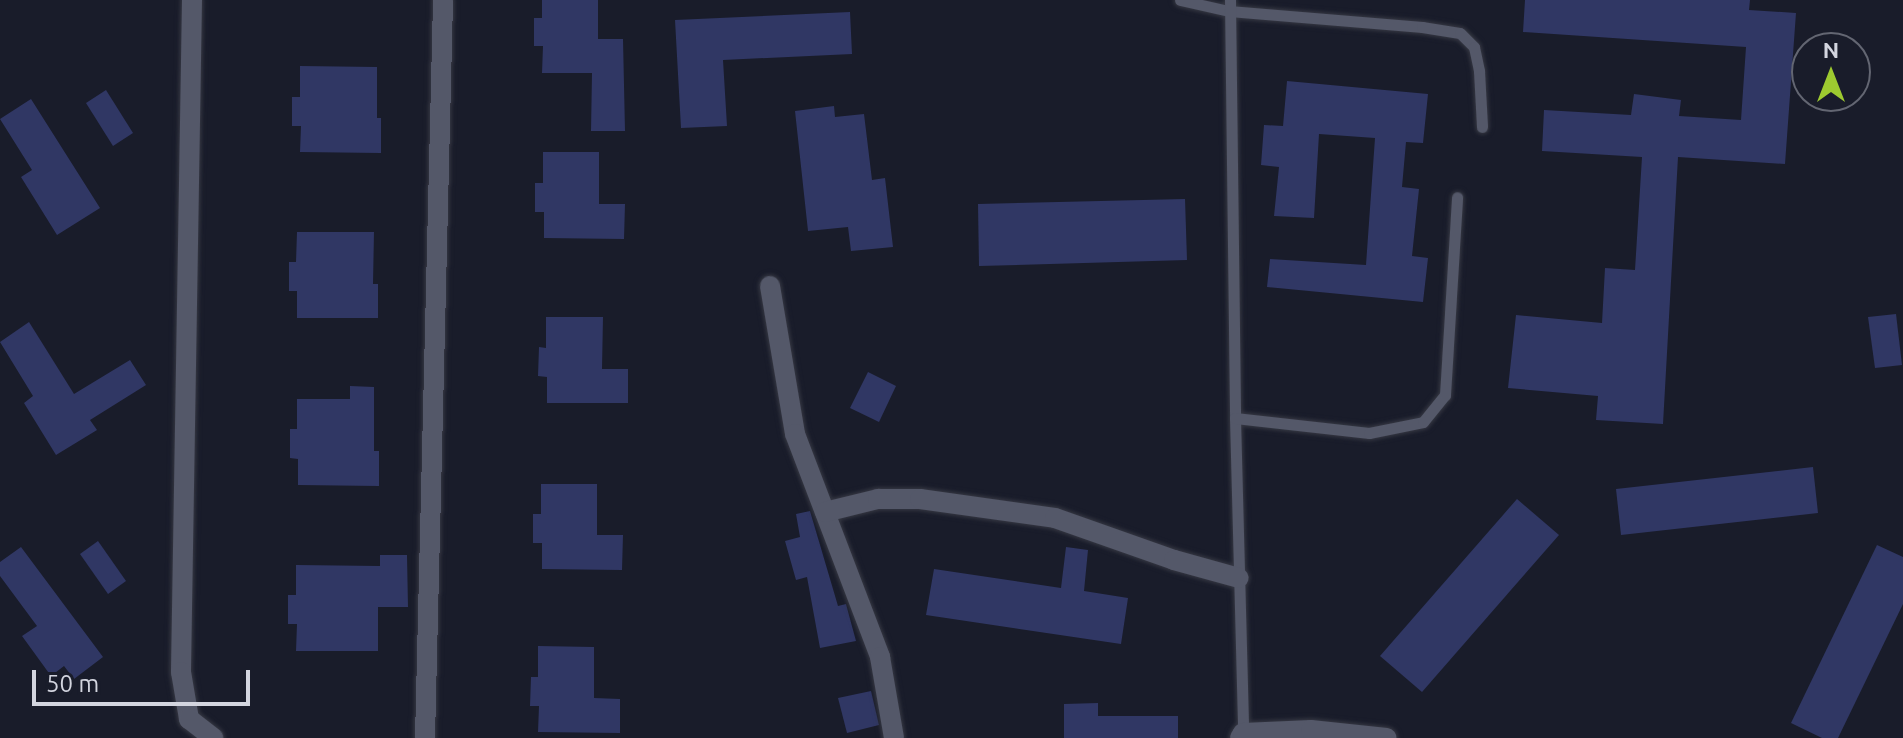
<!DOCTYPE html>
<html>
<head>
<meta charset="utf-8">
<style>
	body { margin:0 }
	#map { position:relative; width:1903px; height:738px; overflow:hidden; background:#191c2a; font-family:Ubuntu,sans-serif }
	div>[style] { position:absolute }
	.building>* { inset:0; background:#303764 }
	.roads { filter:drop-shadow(0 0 2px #363843) drop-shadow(0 0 2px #363843) }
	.lane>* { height:11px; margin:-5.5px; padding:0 5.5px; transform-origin:5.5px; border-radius:5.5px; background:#545869 }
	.street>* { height:20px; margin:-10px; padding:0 10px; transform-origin:10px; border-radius:10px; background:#545869 }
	span { translate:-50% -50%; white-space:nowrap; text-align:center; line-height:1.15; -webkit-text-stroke:6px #191c2a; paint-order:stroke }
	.north { position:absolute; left:1791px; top:32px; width:80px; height:80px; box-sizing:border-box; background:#191c2a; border:2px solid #636672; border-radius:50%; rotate:0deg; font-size:22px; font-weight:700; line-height:32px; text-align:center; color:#d3d5df }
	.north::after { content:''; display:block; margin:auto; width:28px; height:36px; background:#9dca30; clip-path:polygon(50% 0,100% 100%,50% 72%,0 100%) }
	.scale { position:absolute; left:32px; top:670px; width:218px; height:36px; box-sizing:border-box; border:4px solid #d3d5df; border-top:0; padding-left:10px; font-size:24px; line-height:28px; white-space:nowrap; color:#d3d5df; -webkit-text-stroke:6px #191c2a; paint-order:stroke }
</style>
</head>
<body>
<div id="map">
	<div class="building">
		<i style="clip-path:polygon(542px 0,598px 0,598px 39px,623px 39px,625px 131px,591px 131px,592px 73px,542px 73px,543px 46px,534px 46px,534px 18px,542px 18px)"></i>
		<i style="clip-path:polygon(1525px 0,1750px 0,1749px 10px,1796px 13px,1785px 164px,1678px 157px,1663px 424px,1596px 420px,1598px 396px,1508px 388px,1516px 315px,1602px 323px,1605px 268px,1635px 270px,1642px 157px,1542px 151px,1544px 110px,1631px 115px,1634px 94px,1681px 100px,1679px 116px,1741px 120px,1746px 47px,1523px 32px)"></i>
		<i style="clip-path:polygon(850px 12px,852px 54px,723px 60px,727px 126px,681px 128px,675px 20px)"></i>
		<i style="clip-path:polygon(300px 66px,377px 67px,377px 118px,381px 118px,381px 153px,300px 152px,301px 126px,292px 126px,292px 97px,300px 97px)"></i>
		<i style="clip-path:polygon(1287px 81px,1428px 94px,1423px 143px,1406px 142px,1402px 187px,1419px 189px,1412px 256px,1428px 258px,1423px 302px,1267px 287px,1270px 259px,1366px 265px,1375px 138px,1319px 134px,1314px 218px,1274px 216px,1279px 167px,1261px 165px,1264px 125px,1283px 126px)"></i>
		<i style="clip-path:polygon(106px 90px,133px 133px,113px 146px,86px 103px)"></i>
		<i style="clip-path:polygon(31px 99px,100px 208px,57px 235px,21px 177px,32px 170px,0 119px)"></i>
		<i style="clip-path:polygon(834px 106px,835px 117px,864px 114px,872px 180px,885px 178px,893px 247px,851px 251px,848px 227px,808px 231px,795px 111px)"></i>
		<i style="clip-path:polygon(543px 152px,599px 152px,599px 204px,625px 204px,624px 239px,544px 238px,544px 212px,535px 212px,535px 183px,543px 183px)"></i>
		<i style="clip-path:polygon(1185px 199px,1187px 260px,979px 266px,978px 204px)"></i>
		<i style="clip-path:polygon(297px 232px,374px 232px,373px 284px,378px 284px,378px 318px,297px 318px,297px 291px,289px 291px,289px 262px,296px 262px)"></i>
		<i style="clip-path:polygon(1896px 314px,1902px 365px,1875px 368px,1868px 317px)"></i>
		<i style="clip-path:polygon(546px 317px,603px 317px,602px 369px,628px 369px,628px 403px,547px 403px,547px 377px,538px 376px,539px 347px,546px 348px)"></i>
		<i style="clip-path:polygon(29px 322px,74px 394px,130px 360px,146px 385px,90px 420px,97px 430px,56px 455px,24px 403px,33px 396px,0 342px)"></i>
		<i style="clip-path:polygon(868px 372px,896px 386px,879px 422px,850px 408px)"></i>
		<i style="clip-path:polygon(350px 386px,374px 387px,374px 451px,379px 451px,379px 486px,298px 485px,298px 459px,290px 458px,290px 429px,297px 429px,297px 399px,350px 399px)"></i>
		<i style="clip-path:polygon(1813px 467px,1818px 513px,1621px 535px,1616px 489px)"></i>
		<i style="clip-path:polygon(541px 484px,597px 484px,597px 535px,623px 535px,622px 570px,542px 569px,542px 543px,533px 543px,533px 514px,541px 514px)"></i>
		<i style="clip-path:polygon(1517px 499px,1559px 535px,1422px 692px,1380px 656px)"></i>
		<i style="clip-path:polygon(810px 511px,838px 606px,846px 604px,856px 641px,820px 648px,807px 577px,796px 580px,785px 541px,800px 537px,796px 514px)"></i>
		<i style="clip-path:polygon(98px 541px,126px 581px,108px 594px,80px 554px)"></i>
		<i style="clip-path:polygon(1877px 545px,1903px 557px,1903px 604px,1838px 738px,1822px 738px,1791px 723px)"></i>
		<i style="clip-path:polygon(21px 547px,103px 657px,74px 679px,64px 666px,51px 676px,22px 636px,37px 626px,0 576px,0 562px)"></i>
		<i style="clip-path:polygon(1066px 547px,1088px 550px,1084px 591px,1128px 598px,1121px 644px,926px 615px,934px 569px,1061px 588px)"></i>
		<i style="clip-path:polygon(380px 555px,407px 555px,408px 607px,378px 607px,378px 651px,296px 651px,297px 624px,288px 624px,288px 595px,296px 595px,296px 565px,380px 566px)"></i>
		<i style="clip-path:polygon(538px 646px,594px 647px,594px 698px,620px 699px,620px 733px,538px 732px,539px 706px,530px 706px,531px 677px,538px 677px)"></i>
		<i style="clip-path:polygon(871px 691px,879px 725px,847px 733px,838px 698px)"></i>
		<i style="clip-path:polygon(1098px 703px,1098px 716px,1178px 716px,1178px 738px,1064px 738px,1064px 704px)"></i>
	</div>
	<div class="roads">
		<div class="lane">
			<i style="left:1180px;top:0;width:50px;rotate:12.7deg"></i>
			<i style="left:1229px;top:11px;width:194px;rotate:4.7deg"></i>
			<i style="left:1422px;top:27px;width:38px;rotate:9deg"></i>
			<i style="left:1460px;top:33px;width:20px;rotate:45deg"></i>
			<i style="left:1474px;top:47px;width:25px;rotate:78deg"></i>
			<i style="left:1479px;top:71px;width:56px;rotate:86.9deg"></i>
			<i style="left:1230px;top:0;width:418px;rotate:89.3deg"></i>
			<i style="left:1235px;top:418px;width:315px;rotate:88.5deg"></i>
			<i style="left:1235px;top:418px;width:135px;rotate:6.4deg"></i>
			<i style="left:1369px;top:433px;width:55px;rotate:-11.5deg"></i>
			<i style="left:1423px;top:422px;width:35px;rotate:-51deg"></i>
			<i style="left:1445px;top:395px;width:198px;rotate:-86.5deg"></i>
		</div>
		<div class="street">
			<i style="left:192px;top:0;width:672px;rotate:90.94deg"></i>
			<i style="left:181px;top:672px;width:48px;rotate:80.3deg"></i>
			<i style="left:189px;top:719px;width:31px;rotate:38deg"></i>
			<i style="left:770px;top:286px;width:150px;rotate:80.4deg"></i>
			<i style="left:795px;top:434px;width:239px;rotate:69.1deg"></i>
			<i style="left:880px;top:657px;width:82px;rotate:80.2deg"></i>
			<i style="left:825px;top:512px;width:55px;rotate:-13.8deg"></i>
			<i style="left:878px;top:499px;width:42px"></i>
			<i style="left:920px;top:499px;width:136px;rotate:8deg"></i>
			<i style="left:1055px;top:518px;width:126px;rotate:19.4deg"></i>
			<i style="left:1174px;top:560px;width:67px;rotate:15.5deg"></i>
			<i style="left:425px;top:738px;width:738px;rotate:-88.6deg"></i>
			<i style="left:1240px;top:738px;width:6px;rotate:-59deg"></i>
			<i style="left:1243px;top:733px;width:68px;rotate:-2.5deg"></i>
			<i style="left:1311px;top:730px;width:76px;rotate:6deg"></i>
		</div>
	</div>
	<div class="north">N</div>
	<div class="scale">50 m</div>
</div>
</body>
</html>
